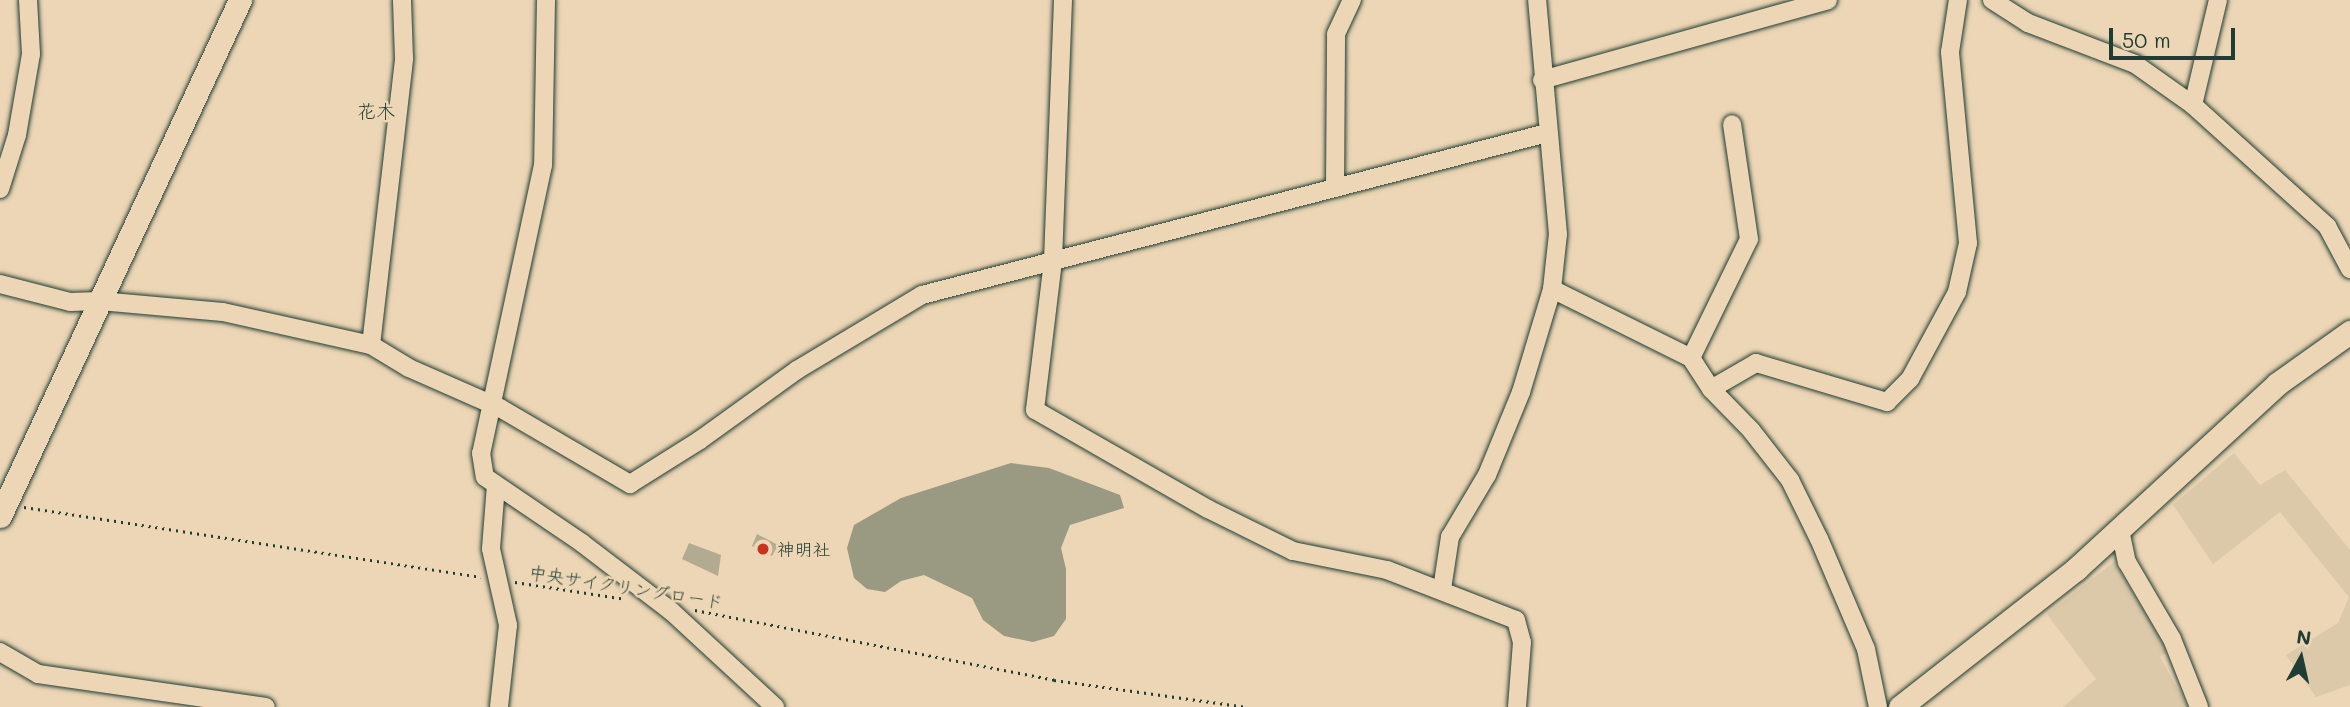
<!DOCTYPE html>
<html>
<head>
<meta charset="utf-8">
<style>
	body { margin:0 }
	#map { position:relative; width:2350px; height:707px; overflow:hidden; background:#ecd6b5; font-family:Mali,"Klee One",sans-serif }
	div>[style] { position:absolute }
	.built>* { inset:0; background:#dbc9aa }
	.water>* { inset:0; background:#9a9a82 }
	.building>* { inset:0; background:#b3ab91 }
	.path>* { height:2.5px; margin-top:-1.25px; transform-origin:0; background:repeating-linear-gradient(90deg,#1f3d34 0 2px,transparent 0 7px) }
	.roads { filter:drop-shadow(0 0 2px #1f3d34) drop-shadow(0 0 2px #1f3d34) }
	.minor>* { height:18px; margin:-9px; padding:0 9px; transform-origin:9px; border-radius:9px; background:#ecd6b5 }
	.tertiary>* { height:23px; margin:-11.5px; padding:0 11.5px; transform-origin:11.5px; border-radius:11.5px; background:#ecd6b5 }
	.dots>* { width:19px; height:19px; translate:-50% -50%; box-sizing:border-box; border:4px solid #ecd6b5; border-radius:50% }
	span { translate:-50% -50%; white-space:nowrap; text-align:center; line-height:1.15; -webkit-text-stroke:5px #ecd6b5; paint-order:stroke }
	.poi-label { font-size:18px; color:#1f3d34 }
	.left { translate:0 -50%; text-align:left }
	.street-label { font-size:18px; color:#1f3d34 }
	.neighbourhood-label { font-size:19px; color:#1f3d34 }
	.north { position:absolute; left:2266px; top:623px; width:70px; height:70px; -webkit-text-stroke:5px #ecd6b5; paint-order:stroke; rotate:8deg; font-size:19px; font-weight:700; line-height:28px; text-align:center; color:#1f3d34 }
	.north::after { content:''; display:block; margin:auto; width:24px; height:32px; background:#1f3d34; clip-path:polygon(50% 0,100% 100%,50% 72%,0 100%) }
	.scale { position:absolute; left:2109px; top:28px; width:126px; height:32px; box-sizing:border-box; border:4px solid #1f3d34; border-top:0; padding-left:9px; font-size:21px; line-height:24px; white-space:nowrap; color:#1f3d34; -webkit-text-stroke:5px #ecd6b5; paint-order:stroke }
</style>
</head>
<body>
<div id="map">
	<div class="built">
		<i style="clip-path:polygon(2234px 453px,2260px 485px,2285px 470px,2350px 550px,2350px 685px,2316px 697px,2286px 655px,2338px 623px,2349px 597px,2280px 512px,2213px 564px,2173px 505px)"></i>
		<i style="clip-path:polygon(2114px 562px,2168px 651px,2160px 657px,2188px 707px,2063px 707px,2096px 679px,2047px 614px)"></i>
	</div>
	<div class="water">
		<i style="clip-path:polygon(1011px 463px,1049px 468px,1120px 495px,1124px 508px,1070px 525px,1061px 548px,1066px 569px,1066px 619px,1054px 636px,1033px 642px,1004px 636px,983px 620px,972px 598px,924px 575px,901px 581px,885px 592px,867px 589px,854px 578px,847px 548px,854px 525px,901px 498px)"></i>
	</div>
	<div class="building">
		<i style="clip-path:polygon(757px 534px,778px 545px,772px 556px,752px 546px)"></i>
		<i style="clip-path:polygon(689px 543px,721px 555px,718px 576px,682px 559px)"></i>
	</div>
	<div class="path">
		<i style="left:24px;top:507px;width:462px;rotate:8.7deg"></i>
		<i style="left:515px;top:582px;width:112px;rotate:8.7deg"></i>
		<i style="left:695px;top:610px;width:366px;rotate:11deg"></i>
		<i style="left:1054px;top:680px;width:193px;rotate:8deg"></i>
	</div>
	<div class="roads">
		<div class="minor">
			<i style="left:546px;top:0;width:165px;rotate:91deg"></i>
			<i style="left:543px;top:165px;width:295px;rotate:102.1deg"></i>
			<i style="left:481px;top:453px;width:24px;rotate:81deg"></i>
			<i style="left:485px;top:477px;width:117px;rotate:34.2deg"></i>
			<i style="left:582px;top:543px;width:112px;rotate:37.4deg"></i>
			<i style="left:671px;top:611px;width:142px;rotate:42.7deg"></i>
			<i style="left:1063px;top:0;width:261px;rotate:92.2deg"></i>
			<i style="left:1053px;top:261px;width:150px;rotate:96.9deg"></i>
			<i style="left:1035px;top:410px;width:199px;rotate:29.8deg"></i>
			<i style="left:1208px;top:509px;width:95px;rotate:26.3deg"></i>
			<i style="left:1293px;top:551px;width:96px;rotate:11.4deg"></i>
			<i style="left:1387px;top:570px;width:138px;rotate:21.2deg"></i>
			<i style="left:1516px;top:620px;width:23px;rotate:75deg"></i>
			<i style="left:1522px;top:642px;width:65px;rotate:94.4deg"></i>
			<i style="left:1992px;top:0;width:43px;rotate:32.6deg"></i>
			<i style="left:2028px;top:23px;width:115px;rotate:21deg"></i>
			<i style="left:2135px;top:64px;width:71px;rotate:35.3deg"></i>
			<i style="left:2193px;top:105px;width:181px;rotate:42.1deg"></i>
			<i style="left:2327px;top:226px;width:49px;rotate:61.9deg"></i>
			<i style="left:1542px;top:80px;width:297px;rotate:-15.6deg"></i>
			<i style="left:2193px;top:105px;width:108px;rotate:-76.6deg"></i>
			<i style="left:1335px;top:188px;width:154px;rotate:-89.6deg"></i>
			<i style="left:1336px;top:34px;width:38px;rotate:-65deg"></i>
			<i style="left:0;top:189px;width:57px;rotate:-72.5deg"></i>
			<i style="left:17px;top:135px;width:82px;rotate:-80.2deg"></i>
			<i style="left:31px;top:54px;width:54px;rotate:-93.2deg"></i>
			<i style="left:0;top:284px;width:72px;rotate:14.4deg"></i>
			<i style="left:70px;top:302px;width:30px;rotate:-2deg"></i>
			<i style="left:100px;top:301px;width:123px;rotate:5.1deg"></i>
			<i style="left:223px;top:312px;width:152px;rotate:12.6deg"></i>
			<i style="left:371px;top:345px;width:44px;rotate:31.2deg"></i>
			<i style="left:409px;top:368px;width:99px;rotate:23.7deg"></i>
			<i style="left:500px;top:408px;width:151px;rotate:30.3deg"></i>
			<i style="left:630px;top:484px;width:83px;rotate:-32.2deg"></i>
			<i style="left:700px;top:440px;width:120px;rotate:-35.8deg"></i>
			<i style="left:797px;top:370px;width:146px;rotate:-31deg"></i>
			<i style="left:922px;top:295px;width:646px;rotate:-14.53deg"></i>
			<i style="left:1552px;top:289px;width:155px;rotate:26.4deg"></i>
			<i style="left:1691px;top:358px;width:37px;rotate:57deg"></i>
			<i style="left:371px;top:345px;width:289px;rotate:-83.4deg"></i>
			<i style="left:404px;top:58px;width:58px;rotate:-92deg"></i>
			<i style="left:1691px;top:358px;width:132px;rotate:-64deg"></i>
			<i style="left:1749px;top:239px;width:116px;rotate:-98.4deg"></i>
			<i style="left:496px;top:485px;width:64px;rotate:94.5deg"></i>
			<i style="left:491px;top:549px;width:78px;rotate:77.4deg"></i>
			<i style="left:508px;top:625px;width:82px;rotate:96.3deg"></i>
			<i style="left:2120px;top:530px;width:33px;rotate:78deg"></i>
			<i style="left:2127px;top:562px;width:89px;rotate:59.7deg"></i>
			<i style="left:2172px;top:639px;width:73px;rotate:68.3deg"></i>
			<i style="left:1442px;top:589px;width:53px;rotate:-81.3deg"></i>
			<i style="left:1450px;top:537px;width:72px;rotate:-59.2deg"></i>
			<i style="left:1487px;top:475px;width:90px;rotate:-67.7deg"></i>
			<i style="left:1521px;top:392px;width:108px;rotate:-73.2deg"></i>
			<i style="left:1552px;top:289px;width:55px;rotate:-83.8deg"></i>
			<i style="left:1558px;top:234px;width:235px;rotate:-95.1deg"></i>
			<i style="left:0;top:652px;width:44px;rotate:30.1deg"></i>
			<i style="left:38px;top:674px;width:230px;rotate:8.2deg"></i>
			<i style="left:1878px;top:707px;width:59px;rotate:-101.7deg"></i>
			<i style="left:1866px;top:649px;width:120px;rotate:-113.1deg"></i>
			<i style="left:1819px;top:539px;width:66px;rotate:-116.2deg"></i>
			<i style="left:1790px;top:480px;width:63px;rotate:-128deg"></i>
			<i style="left:1751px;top:430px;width:57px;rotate:-134.3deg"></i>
			<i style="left:1711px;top:389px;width:52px;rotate:-30deg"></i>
			<i style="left:1756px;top:363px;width:137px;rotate:16.6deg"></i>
			<i style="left:1887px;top:402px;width:33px;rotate:-45deg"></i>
			<i style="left:1910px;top:379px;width:99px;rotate:-61.6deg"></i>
			<i style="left:1957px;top:292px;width:50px;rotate:-77.3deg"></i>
			<i style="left:1968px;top:243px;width:192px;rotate:-95.4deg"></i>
			<i style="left:1950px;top:52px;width:53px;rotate:-81.3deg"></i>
		</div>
		<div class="tertiary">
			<i style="left:0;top:516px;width:569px;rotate:-65.06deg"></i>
			<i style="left:1900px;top:707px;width:224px;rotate:-38.1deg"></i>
			<i style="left:2076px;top:569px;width:273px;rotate:-42.6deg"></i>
			<i style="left:2277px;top:384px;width:90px;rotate:-35.5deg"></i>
		</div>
	</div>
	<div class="dots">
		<i style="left:763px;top:549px;background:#c8321e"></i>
	</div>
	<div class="poi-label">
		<span class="left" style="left:777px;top:549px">神明社</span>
	</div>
	<div class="street-label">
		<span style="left:626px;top:587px;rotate:9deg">中央サイクリングロード</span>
	</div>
	<div class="neighbourhood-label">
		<span style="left:376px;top:111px">花木</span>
	</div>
	<div class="north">N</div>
	<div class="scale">50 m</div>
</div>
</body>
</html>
